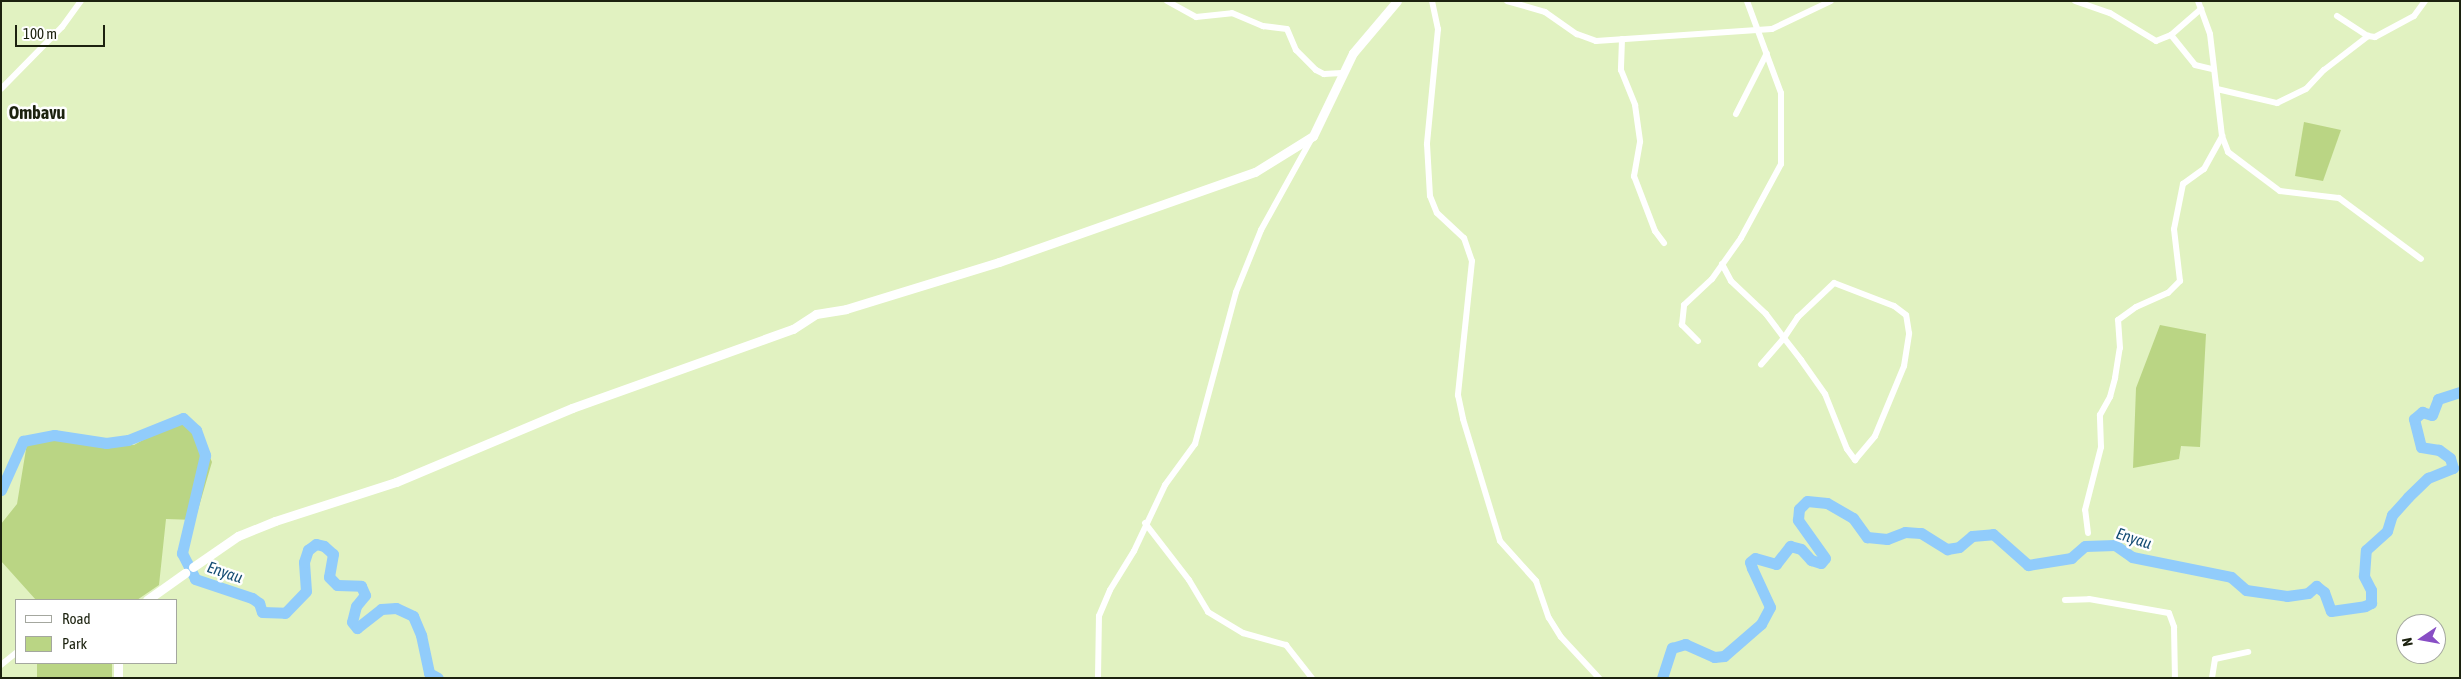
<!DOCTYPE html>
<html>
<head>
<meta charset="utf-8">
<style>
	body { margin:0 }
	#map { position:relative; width:2461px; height:679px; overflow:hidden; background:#e1f2c1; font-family:"Asap Condensed",sans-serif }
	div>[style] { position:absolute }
	.green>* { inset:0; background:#bad584 }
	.river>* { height:11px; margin:-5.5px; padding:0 5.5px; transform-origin:5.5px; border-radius:5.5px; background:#91ccfb }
	.street>* { height:6px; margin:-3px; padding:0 3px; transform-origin:3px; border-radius:3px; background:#fff }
	.secondary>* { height:9px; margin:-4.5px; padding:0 4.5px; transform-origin:4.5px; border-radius:4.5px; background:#fff }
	span { translate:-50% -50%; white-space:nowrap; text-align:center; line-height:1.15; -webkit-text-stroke:5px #fff; paint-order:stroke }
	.water-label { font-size:16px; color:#154d74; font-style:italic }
	.quarter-label { font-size:18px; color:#1c220f; font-weight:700 }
	.frame { position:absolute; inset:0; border:2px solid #1c220f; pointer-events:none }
	.legend { position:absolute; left:15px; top:599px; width:162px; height:65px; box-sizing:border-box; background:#fff; border:1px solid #a4a79f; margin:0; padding:6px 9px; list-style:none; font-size:15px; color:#1c220f }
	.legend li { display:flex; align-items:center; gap:10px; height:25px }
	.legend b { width:25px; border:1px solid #a4a79f }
	.north { position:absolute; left:2396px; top:614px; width:50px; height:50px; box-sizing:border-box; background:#fff; border:1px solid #a4a79f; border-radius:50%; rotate:258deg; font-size:14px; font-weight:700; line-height:20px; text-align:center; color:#1c220f }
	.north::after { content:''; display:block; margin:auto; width:18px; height:22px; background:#884ec5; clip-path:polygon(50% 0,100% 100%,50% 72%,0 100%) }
	.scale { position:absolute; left:15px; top:25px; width:90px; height:22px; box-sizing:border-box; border:2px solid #1c220f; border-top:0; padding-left:6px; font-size:15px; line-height:18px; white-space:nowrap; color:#1c220f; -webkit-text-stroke:4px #fff; paint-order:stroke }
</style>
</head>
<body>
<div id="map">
	<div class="green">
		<i style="clip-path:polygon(2304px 122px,2341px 130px,2323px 181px,2295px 176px)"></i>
		<i style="clip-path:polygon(2160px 325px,2206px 334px,2200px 447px,2181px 446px,2179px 459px,2133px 468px,2136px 388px)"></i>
		<i style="clip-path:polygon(178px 420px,195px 424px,212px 462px,195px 520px,166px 519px,159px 585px,137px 600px,36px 600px,1px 561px,1px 524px,17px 504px,28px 437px,105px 446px,134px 445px)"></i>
		<i style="clip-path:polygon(37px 663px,112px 663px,112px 678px,37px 678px)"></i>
	</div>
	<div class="river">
		<i style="left:1px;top:490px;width:54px;rotate:-65.8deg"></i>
		<i style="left:23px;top:441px;width:32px;rotate:-11deg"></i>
		<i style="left:54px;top:435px;width:53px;rotate:8.7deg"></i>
		<i style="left:106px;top:443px;width:22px;rotate:-8deg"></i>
		<i style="left:128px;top:440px;width:59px;rotate:-21.8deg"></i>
		<i style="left:183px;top:418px;width:18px;rotate:43deg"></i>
		<i style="left:196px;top:430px;width:27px;rotate:70deg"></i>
		<i style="left:205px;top:455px;width:101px;rotate:103.2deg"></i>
		<i style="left:182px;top:553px;width:29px;rotate:63deg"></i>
		<i style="left:195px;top:579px;width:60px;rotate:18.4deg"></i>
		<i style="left:252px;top:598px;width:9px;rotate:36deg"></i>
		<i style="left:259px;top:603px;width:9px;rotate:72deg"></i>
		<i style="left:262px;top:612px;width:23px;rotate:2deg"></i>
		<i style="left:285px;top:613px;width:30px;rotate:-46deg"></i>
		<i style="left:306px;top:591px;width:29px;rotate:-94deg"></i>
		<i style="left:304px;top:562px;width:13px;rotate:-72deg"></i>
		<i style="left:308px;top:550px;width:10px;rotate:-37deg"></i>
		<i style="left:316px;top:544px;width:8px;rotate:14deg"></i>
		<i style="left:324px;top:546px;width:12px;rotate:42deg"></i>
		<i style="left:333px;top:554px;width:23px;rotate:100deg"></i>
		<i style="left:329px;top:577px;width:11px;rotate:45deg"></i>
		<i style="left:337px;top:585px;width:24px;rotate:2deg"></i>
		<i style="left:361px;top:586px;width:10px;rotate:66deg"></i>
		<i style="left:365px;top:595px;width:14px;rotate:129deg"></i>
		<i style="left:356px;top:606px;width:16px;rotate:104deg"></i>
		<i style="left:352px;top:622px;width:8px;rotate:50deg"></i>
		<i style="left:357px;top:628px;width:31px;rotate:-38deg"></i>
		<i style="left:381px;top:609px;width:15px;rotate:-4deg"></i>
		<i style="left:396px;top:608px;width:19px;rotate:25deg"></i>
		<i style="left:413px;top:616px;width:21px;rotate:67deg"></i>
		<i style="left:421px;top:635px;width:39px;rotate:78deg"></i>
		<i style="left:429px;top:673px;width:10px;rotate:29deg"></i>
		<i style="left:1662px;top:678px;width:32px;rotate:-72deg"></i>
		<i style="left:1672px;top:648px;width:14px;rotate:-17deg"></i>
		<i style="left:1685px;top:644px;width:32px;rotate:24deg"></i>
		<i style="left:1714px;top:657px;width:10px;rotate:-6deg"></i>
		<i style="left:1724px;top:656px;width:49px;rotate:-40.9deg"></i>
		<i style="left:1761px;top:624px;width:19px;rotate:-62deg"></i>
		<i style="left:1770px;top:607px;width:43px;rotate:-114.8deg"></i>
		<i style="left:1752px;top:568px;width:6px;rotate:-108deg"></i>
		<i style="left:1750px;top:562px;width:6px;rotate:-39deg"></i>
		<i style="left:1755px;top:558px;width:22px;rotate:16deg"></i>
		<i style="left:1776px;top:564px;width:23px;rotate:-52deg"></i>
		<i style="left:1790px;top:546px;width:11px;rotate:15deg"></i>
		<i style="left:1801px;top:549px;width:15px;rotate:48deg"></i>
		<i style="left:1811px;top:560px;width:10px;rotate:17deg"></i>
		<i style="left:1821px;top:563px;width:6px;rotate:-51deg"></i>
		<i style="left:1825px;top:558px;width:47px;rotate:-125.4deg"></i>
		<i style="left:1798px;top:520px;width:11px;rotate:-85deg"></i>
		<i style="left:1799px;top:509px;width:11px;rotate:-45deg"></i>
		<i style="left:1807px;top:501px;width:20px;rotate:6deg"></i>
		<i style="left:1827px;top:503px;width:30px;rotate:30deg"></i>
		<i style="left:1853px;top:518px;width:24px;rotate:54deg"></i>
		<i style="left:1867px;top:537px;width:20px;rotate:6deg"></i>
		<i style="left:1887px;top:539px;width:19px;rotate:-21deg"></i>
		<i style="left:1905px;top:532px;width:16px;rotate:4deg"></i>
		<i style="left:1921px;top:533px;width:31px;rotate:32deg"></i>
		<i style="left:1947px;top:549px;width:12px;rotate:-9deg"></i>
		<i style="left:1959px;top:547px;width:17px;rotate:-40deg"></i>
		<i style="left:1972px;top:536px;width:21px;rotate:-5deg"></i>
		<i style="left:1993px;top:534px;width:47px;rotate:41.5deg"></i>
		<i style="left:2028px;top:565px;width:44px;rotate:-9.2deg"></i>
		<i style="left:2071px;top:558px;width:18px;rotate:-41deg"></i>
		<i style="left:2085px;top:546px;width:30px;rotate:-2deg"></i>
		<i style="left:2115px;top:545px;width:21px;rotate:35deg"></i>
		<i style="left:2132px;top:557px;width:101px;rotate:11.4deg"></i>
		<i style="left:2231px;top:577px;width:20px;rotate:41deg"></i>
		<i style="left:2246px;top:590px;width:41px;rotate:8.3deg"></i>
		<i style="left:2287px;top:596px;width:21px;rotate:-8deg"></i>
		<i style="left:2308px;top:593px;width:11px;rotate:-41deg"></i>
		<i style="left:2316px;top:586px;width:10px;rotate:37deg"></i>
		<i style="left:2324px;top:592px;width:20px;rotate:70deg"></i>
		<i style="left:2331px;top:611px;width:34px;rotate:-8deg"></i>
		<i style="left:2365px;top:606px;width:7px;rotate:-27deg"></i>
		<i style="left:2371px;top:603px;width:13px;rotate:-90deg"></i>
		<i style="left:2371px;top:590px;width:16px;rotate:-117deg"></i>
		<i style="left:2364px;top:576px;width:26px;rotate:-86deg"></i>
		<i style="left:2366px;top:550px;width:28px;rotate:-42deg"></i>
		<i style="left:2387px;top:531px;width:17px;rotate:-73deg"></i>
		<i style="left:2392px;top:515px;width:24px;rotate:-48deg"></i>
		<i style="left:2408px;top:497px;width:28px;rotate:-44deg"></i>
		<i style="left:2428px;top:478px;width:27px;rotate:-22deg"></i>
		<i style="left:2453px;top:468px;width:10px;rotate:-107deg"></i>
		<i style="left:2450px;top:458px;width:14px;rotate:-144deg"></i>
		<i style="left:2439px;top:450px;width:18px;rotate:-171deg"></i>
		<i style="left:2421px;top:447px;width:29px;rotate:-104deg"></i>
		<i style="left:2414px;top:419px;width:11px;rotate:-41deg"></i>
		<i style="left:2422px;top:412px;width:10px;rotate:17deg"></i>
		<i style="left:2432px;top:415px;width:17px;rotate:-69deg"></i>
		<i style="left:2438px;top:399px;width:23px;rotate:-18deg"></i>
	</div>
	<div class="street">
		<i style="left:1167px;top:1px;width:33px;rotate:29deg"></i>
		<i style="left:1196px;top:17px;width:36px;rotate:-6deg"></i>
		<i style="left:1232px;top:13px;width:34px;rotate:23deg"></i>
		<i style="left:1263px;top:26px;width:24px;rotate:7deg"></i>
		<i style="left:1287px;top:29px;width:23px;rotate:67deg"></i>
		<i style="left:1296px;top:50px;width:28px;rotate:45deg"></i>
		<i style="left:1316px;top:70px;width:9px;rotate:27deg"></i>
		<i style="left:1324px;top:74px;width:18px;rotate:-3deg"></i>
		<i style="left:1432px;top:1px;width:29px;rotate:78deg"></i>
		<i style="left:1438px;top:29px;width:116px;rotate:95.5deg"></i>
		<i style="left:1427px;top:144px;width:52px;rotate:86.7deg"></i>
		<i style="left:1430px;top:196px;width:18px;rotate:68deg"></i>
		<i style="left:1437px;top:213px;width:37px;rotate:43deg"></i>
		<i style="left:1464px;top:238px;width:24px;rotate:71deg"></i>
		<i style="left:1472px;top:261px;width:135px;rotate:96deg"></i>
		<i style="left:1458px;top:395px;width:25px;rotate:78deg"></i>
		<i style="left:1463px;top:419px;width:127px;rotate:73.1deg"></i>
		<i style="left:1500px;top:541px;width:54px;rotate:48deg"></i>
		<i style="left:1536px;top:581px;width:39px;rotate:71deg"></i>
		<i style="left:1549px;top:618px;width:22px;rotate:58deg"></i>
		<i style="left:1561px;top:637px;width:56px;rotate:47.2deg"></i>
		<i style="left:1507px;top:1px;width:40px;rotate:16deg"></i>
		<i style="left:1545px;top:12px;width:39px;rotate:35deg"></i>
		<i style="left:1577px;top:34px;width:20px;rotate:20deg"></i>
		<i style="left:1596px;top:41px;width:176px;rotate:-3.9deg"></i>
		<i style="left:1772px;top:29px;width:65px;rotate:-25.4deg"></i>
		<i style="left:2075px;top:1px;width:37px;rotate:19deg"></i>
		<i style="left:2110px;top:13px;width:54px;rotate:31.3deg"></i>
		<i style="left:2156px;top:41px;width:16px;rotate:-22deg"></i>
		<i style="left:2171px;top:35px;width:40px;rotate:-41deg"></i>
		<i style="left:2198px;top:1px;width:35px;rotate:70deg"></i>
		<i style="left:2210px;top:34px;width:103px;rotate:83.3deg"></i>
		<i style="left:2222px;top:136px;width:17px;rotate:69deg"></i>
		<i style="left:2228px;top:152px;width:65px;rotate:36.9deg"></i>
		<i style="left:2280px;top:191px;width:59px;rotate:6.8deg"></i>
		<i style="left:2339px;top:198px;width:102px;rotate:36.6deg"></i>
		<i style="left:2337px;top:16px;width:37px;rotate:33deg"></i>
		<i style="left:2368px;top:36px;width:7px;rotate:8deg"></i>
		<i style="left:2375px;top:37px;width:44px;rotate:-28.3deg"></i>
		<i style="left:2414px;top:16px;width:19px;rotate:-54deg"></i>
		<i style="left:2171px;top:35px;width:38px;rotate:51deg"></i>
		<i style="left:2195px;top:65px;width:18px;rotate:13deg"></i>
		<i style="left:1622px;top:39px;width:31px;rotate:92deg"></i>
		<i style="left:1621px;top:70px;width:38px;rotate:68deg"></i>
		<i style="left:1635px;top:105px;width:37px;rotate:82deg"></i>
		<i style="left:1640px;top:142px;width:35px;rotate:100deg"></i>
		<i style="left:1634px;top:176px;width:59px;rotate:69.1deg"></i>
		<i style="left:1655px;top:231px;width:15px;rotate:53deg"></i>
		<i style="left:1px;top:89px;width:87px;rotate:-45.5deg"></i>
		<i style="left:62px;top:27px;width:32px;rotate:-54deg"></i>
		<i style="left:2217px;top:89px;width:62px;rotate:13.1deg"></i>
		<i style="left:2277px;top:103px;width:32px;rotate:-26deg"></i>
		<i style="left:2306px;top:89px;width:26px;rotate:-47deg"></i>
		<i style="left:2324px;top:70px;width:56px;rotate:-37.7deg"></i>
		<i style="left:1736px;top:114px;width:68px;rotate:-63.1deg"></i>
		<i style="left:1722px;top:264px;width:19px;rotate:62deg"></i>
		<i style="left:1731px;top:281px;width:48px;rotate:43.3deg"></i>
		<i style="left:1766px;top:314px;width:30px;rotate:53deg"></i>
		<i style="left:1784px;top:338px;width:28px;rotate:52deg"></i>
		<i style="left:1801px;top:360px;width:42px;rotate:54.8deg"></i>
		<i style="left:1825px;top:394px;width:59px;rotate:68.2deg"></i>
		<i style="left:1847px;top:449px;width:14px;rotate:54deg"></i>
		<i style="left:1855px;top:460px;width:31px;rotate:-50deg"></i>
		<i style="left:1875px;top:436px;width:76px;rotate:-67.5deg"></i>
		<i style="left:1904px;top:366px;width:33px;rotate:-81deg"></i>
		<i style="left:1909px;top:333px;width:18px;rotate:-99deg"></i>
		<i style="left:1906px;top:315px;width:15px;rotate:-143deg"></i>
		<i style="left:1894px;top:306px;width:64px;rotate:-159deg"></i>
		<i style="left:1834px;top:283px;width:50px;rotate:136.6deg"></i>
		<i style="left:1798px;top:317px;width:25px;rotate:124deg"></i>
		<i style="left:1784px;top:338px;width:35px;rotate:131deg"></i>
		<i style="left:1698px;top:341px;width:23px;rotate:-135deg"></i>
		<i style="left:1682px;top:325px;width:20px;rotate:-84deg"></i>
		<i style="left:1684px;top:305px;width:38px;rotate:-43deg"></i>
		<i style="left:1712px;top:279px;width:50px;rotate:-54.7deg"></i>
		<i style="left:1741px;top:238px;width:84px;rotate:-61.6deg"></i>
		<i style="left:1781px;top:164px;width:71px;rotate:-90deg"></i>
		<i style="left:1781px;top:93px;width:98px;rotate:-110.3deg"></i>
		<i style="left:1145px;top:523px;width:72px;rotate:52.3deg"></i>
		<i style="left:1189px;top:580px;width:37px;rotate:59deg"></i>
		<i style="left:1208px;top:612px;width:41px;rotate:31deg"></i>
		<i style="left:1243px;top:633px;width:45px;rotate:15.6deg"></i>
		<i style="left:1286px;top:645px;width:42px;rotate:51.8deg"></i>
		<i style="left:2088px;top:533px;width:23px;rotate:-97deg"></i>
		<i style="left:2085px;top:510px;width:65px;rotate:-75.7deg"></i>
		<i style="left:2101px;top:447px;width:32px;rotate:-92deg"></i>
		<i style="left:2100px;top:415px;width:21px;rotate:-61deg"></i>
		<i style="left:2110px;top:397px;width:20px;rotate:-75deg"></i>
		<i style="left:2115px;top:378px;width:30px;rotate:-81deg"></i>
		<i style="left:2120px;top:348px;width:28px;rotate:-94deg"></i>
		<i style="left:2118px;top:320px;width:22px;rotate:-36deg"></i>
		<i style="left:2136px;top:307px;width:35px;rotate:-24deg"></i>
		<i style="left:2168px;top:293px;width:17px;rotate:-45deg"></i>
		<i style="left:2180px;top:281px;width:52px;rotate:-96.6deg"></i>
		<i style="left:2174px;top:229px;width:46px;rotate:-78.7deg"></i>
		<i style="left:2183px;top:184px;width:26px;rotate:-36deg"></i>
		<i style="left:2204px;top:169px;width:38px;rotate:-61deg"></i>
		<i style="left:2065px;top:600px;width:24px;rotate:-2deg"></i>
		<i style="left:2089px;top:599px;width:81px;rotate:9.9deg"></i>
		<i style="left:2169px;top:613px;width:15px;rotate:70deg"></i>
		<i style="left:2174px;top:627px;width:51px;rotate:88.9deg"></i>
		<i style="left:1px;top:665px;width:19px;rotate:-39deg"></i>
		<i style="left:1098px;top:678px;width:62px;rotate:-89.1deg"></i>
		<i style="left:1099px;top:616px;width:28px;rotate:-67deg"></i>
		<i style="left:1110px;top:590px;width:46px;rotate:-58.4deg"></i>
		<i style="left:1134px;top:551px;width:73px;rotate:-64.8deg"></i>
		<i style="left:1165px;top:485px;width:51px;rotate:-53.8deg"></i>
		<i style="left:1195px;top:444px;width:157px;rotate:-74.9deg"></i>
		<i style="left:1236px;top:292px;width:67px;rotate:-68deg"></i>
		<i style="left:1261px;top:230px;width:107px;rotate:-61deg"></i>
		<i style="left:2212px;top:678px;width:19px;rotate:-81deg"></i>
		<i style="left:2215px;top:659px;width:34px;rotate:-12deg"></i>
	</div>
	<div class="secondary">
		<i style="left:193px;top:567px;width:55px;rotate:-34.6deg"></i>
		<i style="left:238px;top:536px;width:40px;rotate:-22deg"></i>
		<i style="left:275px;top:521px;width:127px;rotate:-17.9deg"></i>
		<i style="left:396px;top:482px;width:191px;rotate:-22.8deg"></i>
		<i style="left:572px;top:408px;width:235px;rotate:-19.7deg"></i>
		<i style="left:793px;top:329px;width:27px;rotate:-33deg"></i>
		<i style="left:816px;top:314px;width:30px;rotate:-9deg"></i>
		<i style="left:846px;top:309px;width:160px;rotate:-17.1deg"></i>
		<i style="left:999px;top:262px;width:271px;rotate:-19.4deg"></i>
		<i style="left:1255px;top:172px;width:68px;rotate:-31.8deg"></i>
		<i style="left:1313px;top:136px;width:92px;rotate:-64.3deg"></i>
		<i style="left:1353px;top:53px;width:68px;rotate:-49.8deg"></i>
		<i style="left:147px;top:600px;width:47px;rotate:-35.4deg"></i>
		<i style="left:118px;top:678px;width:15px;rotate:-90deg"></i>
	</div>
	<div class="water-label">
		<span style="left:2134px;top:538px;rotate:18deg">Enyau</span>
		<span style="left:225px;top:572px;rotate:19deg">Enyau</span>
	</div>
	<div class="quarter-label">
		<span style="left:37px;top:113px">Ombavu</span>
	</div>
	<div class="frame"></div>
	<ul class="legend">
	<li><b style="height:6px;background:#fff"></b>Road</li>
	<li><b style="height:14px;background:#bad584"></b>Park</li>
	</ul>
	<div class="north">N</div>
	<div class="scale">100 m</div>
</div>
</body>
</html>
